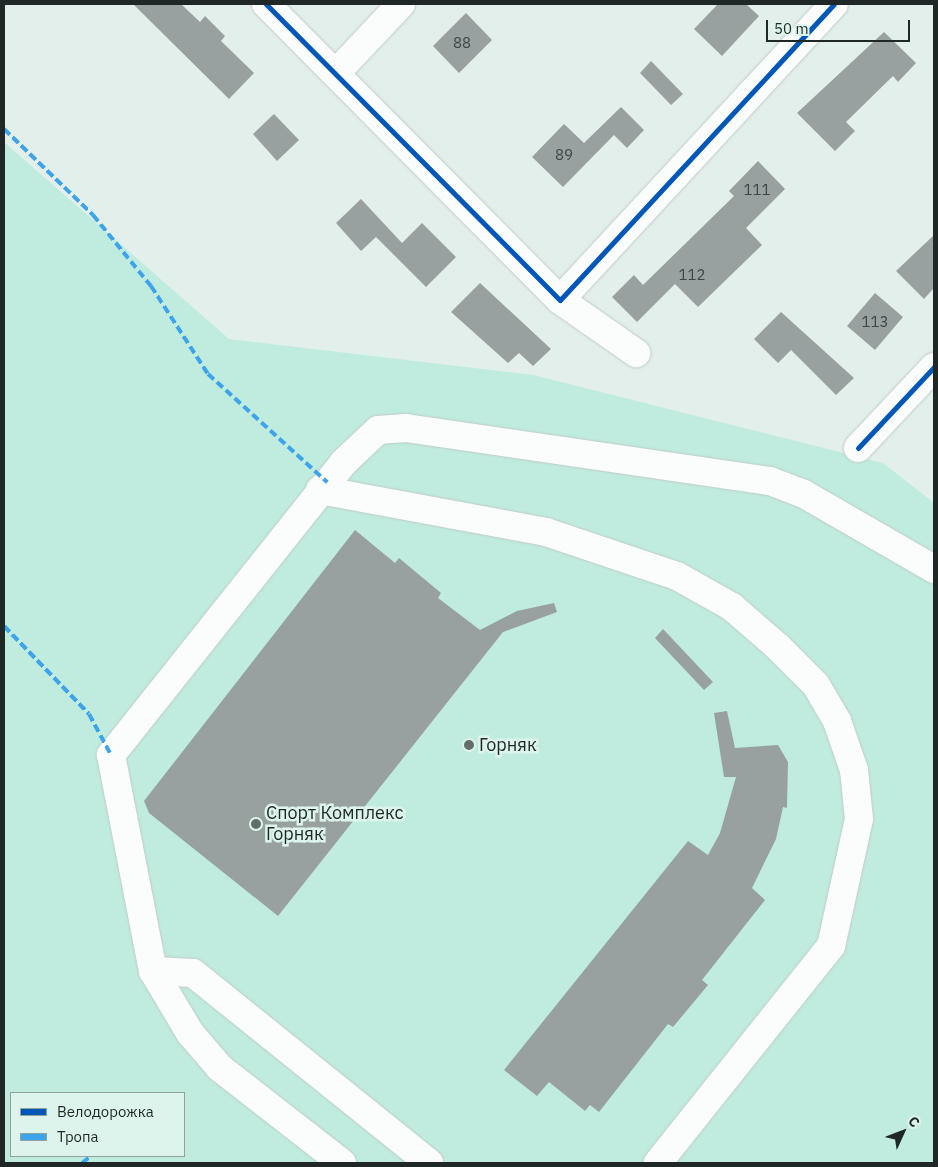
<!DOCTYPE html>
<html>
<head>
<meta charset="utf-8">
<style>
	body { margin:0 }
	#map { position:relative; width:938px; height:1167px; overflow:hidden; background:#e2efeb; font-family:"IBM Plex Sans",sans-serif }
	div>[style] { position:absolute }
	.green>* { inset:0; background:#bfecdf }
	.building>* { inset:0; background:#98a19f }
	.roads { filter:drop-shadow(0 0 1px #c1cbc8) drop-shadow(0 0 1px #c1cbc8) }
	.minor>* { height:28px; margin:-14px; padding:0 14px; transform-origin:14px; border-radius:14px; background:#fbfdfc }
	.quiet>* { height:4px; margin-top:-2px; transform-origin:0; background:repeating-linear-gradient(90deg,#3da3eb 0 8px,transparent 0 12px) }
	.cycleway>* { height:5px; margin:-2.5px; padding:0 2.5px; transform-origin:2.5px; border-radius:2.5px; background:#0057b8 }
	.dots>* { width:14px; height:14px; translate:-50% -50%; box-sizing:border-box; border:2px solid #ddf4ed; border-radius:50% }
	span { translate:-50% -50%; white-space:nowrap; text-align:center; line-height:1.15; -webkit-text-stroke:5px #ddf4ed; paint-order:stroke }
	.number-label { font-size:15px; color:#3d4644 }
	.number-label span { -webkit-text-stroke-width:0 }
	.poi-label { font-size:18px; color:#1f2826 }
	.left { translate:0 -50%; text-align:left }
	.frame { position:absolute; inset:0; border:5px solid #1f2826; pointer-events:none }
	.legend { position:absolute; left:10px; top:1092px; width:175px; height:65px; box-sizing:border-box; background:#ddf4ed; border:1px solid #91a29d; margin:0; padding:6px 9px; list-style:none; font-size:15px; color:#1f2826 }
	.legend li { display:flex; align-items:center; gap:10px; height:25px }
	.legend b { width:25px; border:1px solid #91a29d }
	.north { position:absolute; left:878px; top:1107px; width:50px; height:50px; -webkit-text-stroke:4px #ddf4ed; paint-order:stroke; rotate:47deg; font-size:14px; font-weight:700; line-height:20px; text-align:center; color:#1f2826 }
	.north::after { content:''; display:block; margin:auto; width:18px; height:22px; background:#1f2826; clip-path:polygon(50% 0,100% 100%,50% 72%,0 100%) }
	.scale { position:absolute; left:766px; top:20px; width:144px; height:22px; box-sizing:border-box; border:2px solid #1f2826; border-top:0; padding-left:6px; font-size:15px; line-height:18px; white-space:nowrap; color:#1f2826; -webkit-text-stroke:4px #ddf4ed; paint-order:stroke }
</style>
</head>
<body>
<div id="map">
	<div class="green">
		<i style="clip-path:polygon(evenodd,4px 142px,229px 339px,533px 375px,883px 463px,934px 503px,934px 1163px,4px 1163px,4px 142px,11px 1093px,184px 1093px,184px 1156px,11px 1156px,11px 1093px)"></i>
	</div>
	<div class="building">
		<i style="clip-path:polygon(133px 4px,181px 4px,200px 22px,205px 16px,225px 36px,221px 41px,254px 73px,229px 99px)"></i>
		<i style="clip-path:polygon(718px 4px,746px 4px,759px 16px,722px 56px,694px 29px)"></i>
		<i style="clip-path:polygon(466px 13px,492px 40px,459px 73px,433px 46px)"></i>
		<i style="clip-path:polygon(884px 32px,916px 63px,898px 82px,893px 76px,846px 122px,855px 131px,835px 151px,797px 113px)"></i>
		<i style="clip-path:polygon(651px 61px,683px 94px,671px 105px,640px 73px)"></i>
		<i style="clip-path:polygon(621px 107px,644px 130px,627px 148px,614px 135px,563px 187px,532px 157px,564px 124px,584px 143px)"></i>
		<i style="clip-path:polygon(274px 114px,299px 140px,277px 161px,253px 134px)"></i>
		<i style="clip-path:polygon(758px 161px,785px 189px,746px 228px,762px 245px,698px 307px,675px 284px,637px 322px,612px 297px,634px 275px,643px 285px,734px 196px,729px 191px)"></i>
		<i style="clip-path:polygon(361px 199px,402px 243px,422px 223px,456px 257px,426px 287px,376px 237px,361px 251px,336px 223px)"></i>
		<i style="clip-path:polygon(934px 235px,934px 288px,924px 299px,896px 271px)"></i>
		<i style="clip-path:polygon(480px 283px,551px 349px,533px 366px,519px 353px,508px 363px,451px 312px)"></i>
		<i style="clip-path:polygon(875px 293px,903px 317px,875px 350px,847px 326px)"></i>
		<i style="clip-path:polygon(781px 312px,854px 378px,836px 395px,791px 350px,778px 363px,754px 339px)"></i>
		<i style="clip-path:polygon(355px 530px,395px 563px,399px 558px,441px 593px,438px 598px,480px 630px,517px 611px,554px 603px,557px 612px,503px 632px,278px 916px,149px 813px,144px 801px)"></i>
		<i style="clip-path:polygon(663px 629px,713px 682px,704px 690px,655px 638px)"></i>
		<i style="clip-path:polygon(727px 711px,735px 748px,778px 745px,788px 762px,787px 808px,783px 807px,776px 839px,752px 888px,765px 900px,702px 980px,708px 985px,673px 1027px,668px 1024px,599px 1112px,590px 1105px,585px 1111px,549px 1082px,537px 1096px,504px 1070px,688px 841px,708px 855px,720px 833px,736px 777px,724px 777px,714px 713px)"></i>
	</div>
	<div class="roads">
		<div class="minor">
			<i style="left:266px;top:4px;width:417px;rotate:45.2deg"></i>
			<i style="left:560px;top:300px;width:403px;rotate:-47.2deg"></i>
			<i style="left:336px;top:73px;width:95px;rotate:-46.7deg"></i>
			<i style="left:560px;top:300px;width:93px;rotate:34.9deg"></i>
			<i style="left:858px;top:448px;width:111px;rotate:-46.8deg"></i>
			<i style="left:320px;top:490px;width:230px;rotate:10.5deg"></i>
			<i style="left:546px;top:532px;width:138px;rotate:18.6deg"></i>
			<i style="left:677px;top:576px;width:63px;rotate:29.4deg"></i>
			<i style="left:732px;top:607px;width:61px;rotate:41deg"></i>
			<i style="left:778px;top:647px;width:54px;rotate:45deg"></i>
			<i style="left:816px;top:685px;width:42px;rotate:59.7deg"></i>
			<i style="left:837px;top:721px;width:52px;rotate:70.9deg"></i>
			<i style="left:854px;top:770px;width:49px;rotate:84.2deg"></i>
			<i style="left:859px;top:819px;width:130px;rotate:102.4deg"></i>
			<i style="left:831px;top:946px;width:278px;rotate:128.6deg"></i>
			<i style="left:153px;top:971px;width:40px;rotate:2.9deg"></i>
			<i style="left:193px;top:973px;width:303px;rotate:38.8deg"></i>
			<i style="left:342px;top:1163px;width:155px;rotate:-142.1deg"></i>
			<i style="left:220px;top:1068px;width:46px;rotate:-130.6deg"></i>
			<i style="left:190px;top:1033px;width:72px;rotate:-120.8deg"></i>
			<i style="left:153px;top:971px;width:220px;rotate:-101deg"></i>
			<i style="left:111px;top:755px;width:373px;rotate:-51.5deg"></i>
			<i style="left:343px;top:463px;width:48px;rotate:-43.3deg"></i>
			<i style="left:378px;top:430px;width:28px;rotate:-4deg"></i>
			<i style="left:406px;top:428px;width:368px;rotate:8.3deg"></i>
			<i style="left:770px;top:481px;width:36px;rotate:21deg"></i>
			<i style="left:804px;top:494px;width:150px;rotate:30deg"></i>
		</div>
	</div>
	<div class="quiet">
		<i style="left:4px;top:129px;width:124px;rotate:44deg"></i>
		<i style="left:93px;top:215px;width:92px;rotate:50.8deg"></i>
		<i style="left:151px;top:286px;width:105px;rotate:57.1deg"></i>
		<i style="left:208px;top:374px;width:161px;rotate:42.2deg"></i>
		<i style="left:4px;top:626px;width:122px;rotate:46deg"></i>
		<i style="left:89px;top:714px;width:47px;rotate:61.8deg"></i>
		<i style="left:82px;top:1163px;width:11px;rotate:-38deg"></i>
	</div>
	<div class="cycleway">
		<i style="left:266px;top:4px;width:417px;rotate:45.2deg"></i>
		<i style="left:560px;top:300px;width:403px;rotate:-47.2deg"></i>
		<i style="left:858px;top:448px;width:111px;rotate:-46.8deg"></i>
	</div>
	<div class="dots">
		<i style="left:469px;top:745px;background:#636e6b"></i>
		<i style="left:256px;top:824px;background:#636e6b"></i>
	</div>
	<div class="number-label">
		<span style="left:462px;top:43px">88</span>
		<span style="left:564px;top:155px">89</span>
		<span style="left:757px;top:190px">111</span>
		<span style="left:692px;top:275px">112</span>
		<span style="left:875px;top:322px">113</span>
	</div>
	<div class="poi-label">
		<span class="left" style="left:479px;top:745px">Горняк</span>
		<span class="left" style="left:266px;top:824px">Спорт Комплекс<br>Горняк</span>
	</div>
	<div class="frame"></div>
	<ul class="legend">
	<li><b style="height:6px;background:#0057b8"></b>Велодорожка</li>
	<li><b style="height:6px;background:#3da3eb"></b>Тропа</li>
	</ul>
	<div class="north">С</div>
	<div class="scale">50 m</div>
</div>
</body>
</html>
